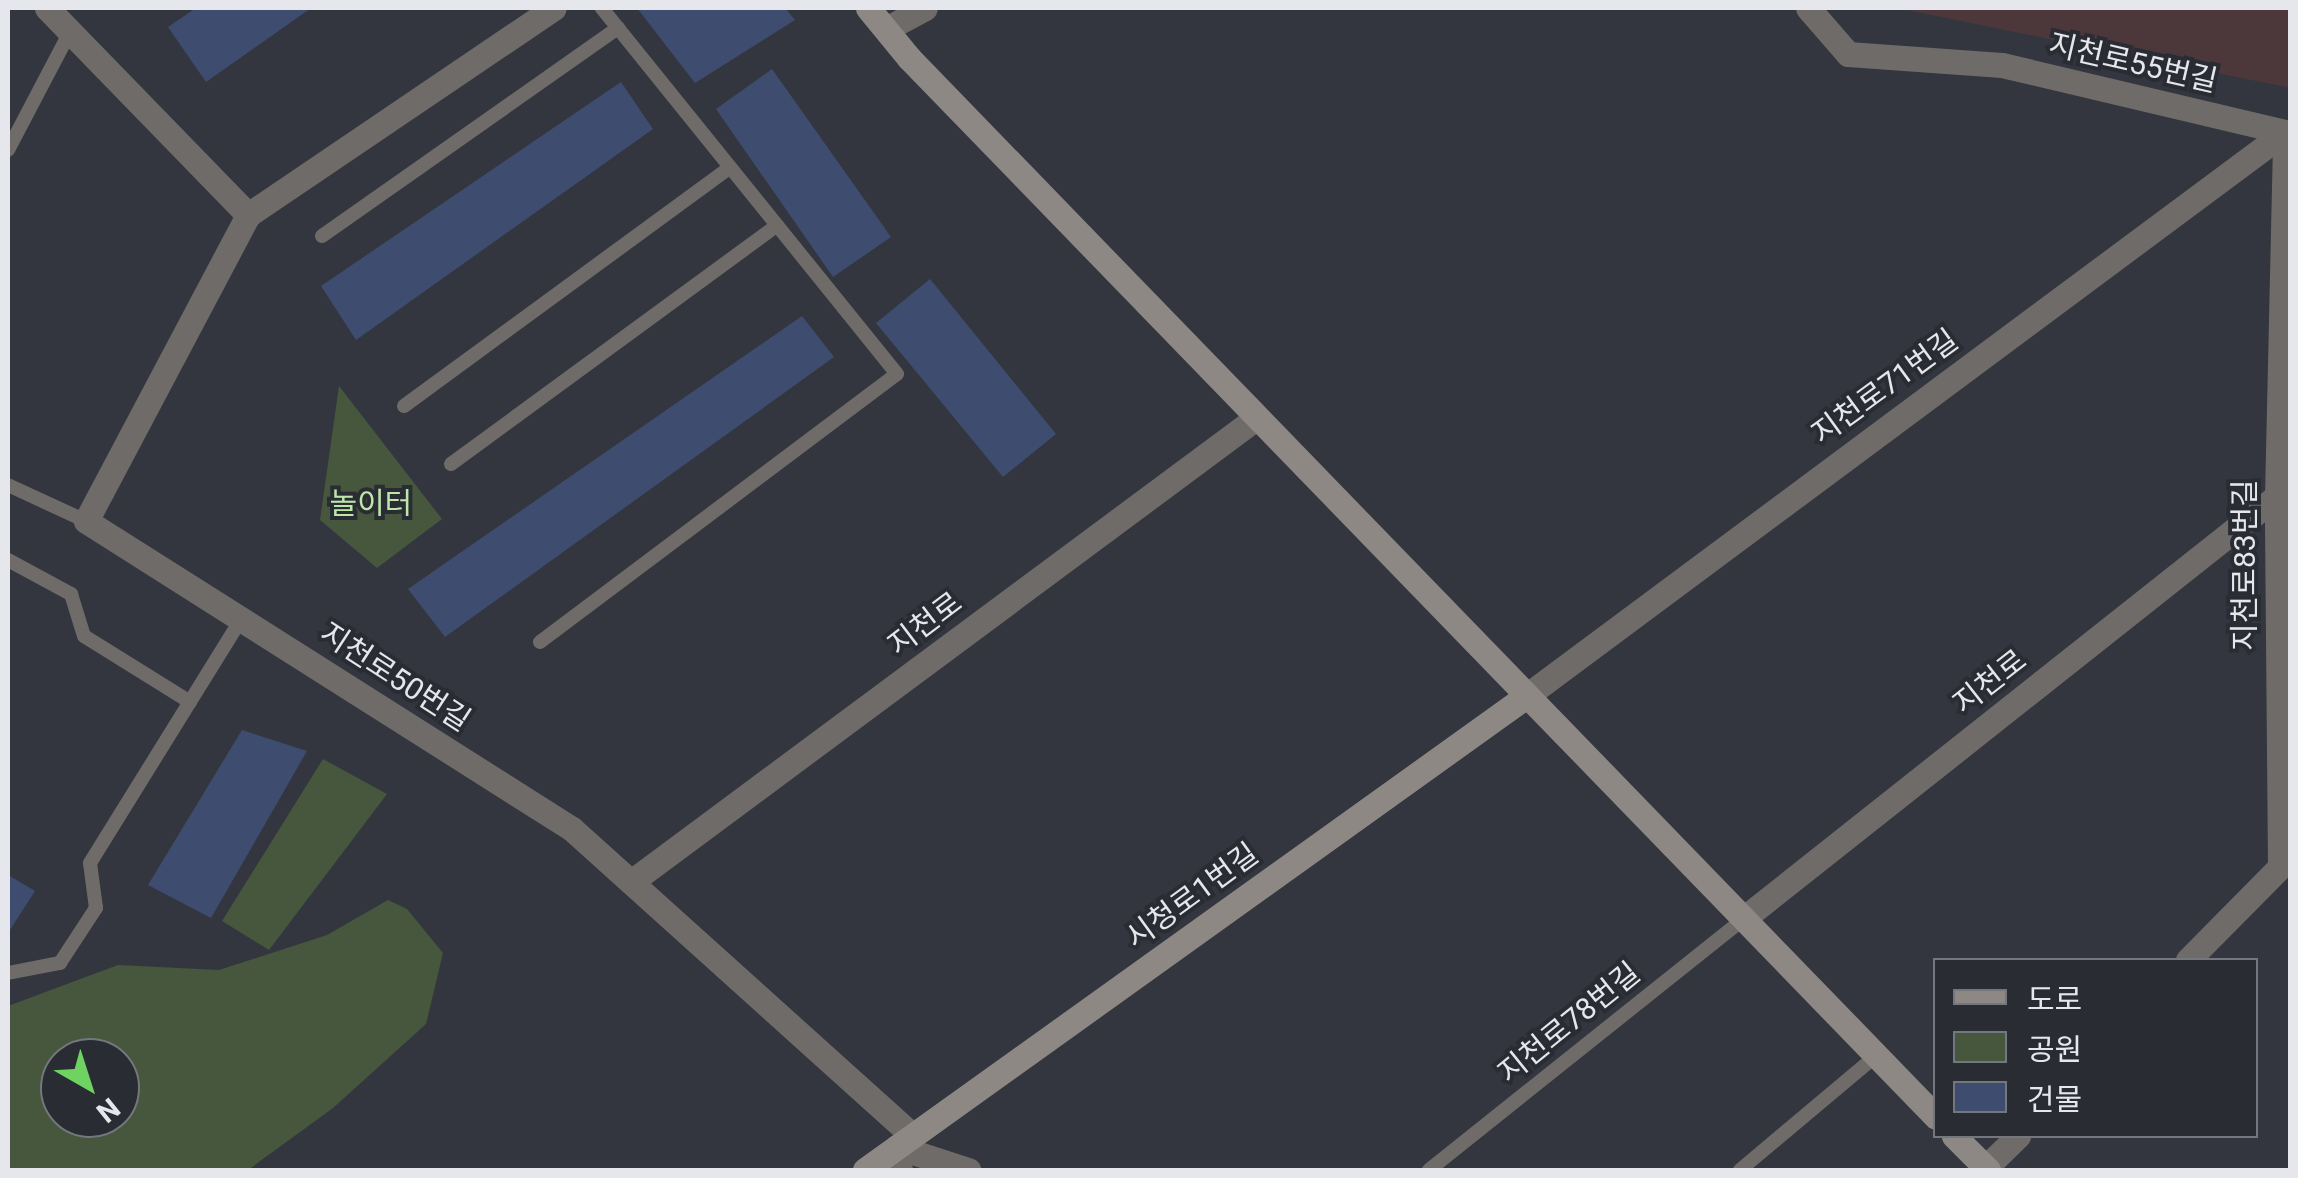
<!DOCTYPE html>
<html>
<head>
<meta charset="utf-8">
<style>
	body { margin:0 }
	#map { position:relative; width:2298px; height:1178px; overflow:hidden; background:#33363e; font-family:Roboto,"Noto Sans KR",sans-serif }
	div>[style] { position:absolute }
	.education>* { inset:0; background:#4c373b }
	.green>* { inset:0; background:#46573e }
	.building>* { inset:0; background:#3e4d6f }
	.service>* { height:14px; margin:-7px; padding:0 7px; transform-origin:7px; border-radius:7px; background:#6f6b68 }
	.minor>* { height:25px; margin:-12.5px; padding:0 12.5px; transform-origin:12.5px; border-radius:12.5px; background:#6f6b68 }
	.secondary>* { height:25px; margin:-12.5px; padding:0 12.5px; transform-origin:12.5px; border-radius:12.5px; background:#8e8884 }
	span { translate:-50% -50%; white-space:nowrap; text-align:center; line-height:1.15; -webkit-text-stroke:8px #292c33; paint-order:stroke }
	.street-label { font-size:30px; color:#e5e7ec }
	.park-label { font-size:30px; color:#bee6ab }
	.frame { position:absolute; inset:0; border:10px solid #e5e7ec; pointer-events:none }
	.legend { position:absolute; left:1933px; top:958px; width:325px; height:180px; box-sizing:border-box; background:#292c33; border:2px solid #74777d; margin:0; padding:12px 18px; list-style:none; font-size:30px; color:#e5e7ec }
	.legend li { display:flex; align-items:center; gap:20px; height:50px }
	.legend b { width:50px; border:2px solid #74777d }
	.north { position:absolute; left:40px; top:1038px; width:100px; height:100px; box-sizing:border-box; background:#292c33; border:2px solid #74777d; border-radius:50%; rotate:141deg; font-size:28px; font-weight:700; line-height:40px; text-align:center; color:#e5e7ec }
	.north::after { content:''; display:block; margin:auto; width:35px; height:45px; background:#6ed361; clip-path:polygon(50% 0,100% 100%,50% 72%,0 100%) }
</style>
</head>
<body>
<div id="map">
	<div class="education">
		<i style="clip-path:polygon(1897px 8px,2290px 8px,2290px 88px)"></i>
	</div>
	<div class="green">
		<i style="clip-path:polygon(339px 386px,442px 519px,377px 568px,320px 520px)"></i>
		<i style="clip-path:polygon(323px 759px,387px 794px,269px 950px,222px 921px)"></i>
		<i style="clip-path:polygon(evenodd,388px 900px,407px 909px,443px 953px,426px 1024px,333px 1108px,248px 1170px,8px 1170px,8px 1006px,118px 965px,219px 970px,327px 935px,388px 900px,60px 1058px,120px 1058px,120px 1118px,60px 1118px,60px 1058px)"></i>
	</div>
	<div class="building">
		<i style="clip-path:polygon(196px 8px,311px 8px,206px 82px,168px 27px)"></i>
		<i style="clip-path:polygon(637px 8px,785px 8px,795px 20px,695px 83px)"></i>
		<i style="clip-path:polygon(772px 69px,891px 237px,833px 277px,716px 109px)"></i>
		<i style="clip-path:polygon(621px 82px,653px 129px,356px 340px,321px 286px)"></i>
		<i style="clip-path:polygon(930px 279px,1056px 434px,1003px 477px,876px 323px)"></i>
		<i style="clip-path:polygon(802px 316px,834px 357px,445px 637px,408px 589px)"></i>
		<i style="clip-path:polygon(242px 730px,307px 751px,211px 918px,148px 885px)"></i>
		<i style="clip-path:polygon(8px 875px,35px 891px,8px 933px)"></i>
	</div>
	<div class="service">
		<i style="left:8px;top:150px;width:136px;rotate:-62.3deg"></i>
		<i style="left:322px;top:236px;width:362px;rotate:-35.1deg"></i>
		<i style="left:404px;top:406px;width:404px;rotate:-36.2deg"></i>
		<i style="left:451px;top:464px;width:404px;rotate:-36.2deg"></i>
		<i style="left:8px;top:485px;width:86px;rotate:24.8deg"></i>
		<i style="left:8px;top:560px;width:72px;rotate:28.4deg"></i>
		<i style="left:71px;top:594px;width:44px;rotate:72.8deg"></i>
		<i style="left:84px;top:636px;width:125px;rotate:31.9deg"></i>
		<i style="left:540px;top:642px;width:446px;rotate:-36.9deg"></i>
		<i style="left:897px;top:374px;width:470px;rotate:-128.9deg"></i>
		<i style="left:8px;top:973px;width:53px;rotate:-10.9deg"></i>
		<i style="left:60px;top:963px;width:66px;rotate:-56.8deg"></i>
		<i style="left:96px;top:908px;width:45px;rotate:-97.6deg"></i>
		<i style="left:90px;top:863px;width:288px;rotate:-58.2deg"></i>
		<i style="left:1429px;top:1170px;width:402px;rotate:-38.6deg"></i>
		<i style="left:1740px;top:1170px;width:177px;rotate:-40deg"></i>
	</div>
	<div class="minor">
		<i style="left:47px;top:8px;width:289px;rotate:45.8deg"></i>
		<i style="left:248px;top:215px;width:346px;rotate:117.9deg"></i>
		<i style="left:86px;top:521px;width:575px;rotate:32.36deg"></i>
		<i style="left:572px;top:829px;width:459px;rotate:42deg"></i>
		<i style="left:1808px;top:8px;width:61px;rotate:49deg"></i>
		<i style="left:1848px;top:54px;width:154px;rotate:4.1deg"></i>
		<i style="left:2002px;top:65px;width:296px;rotate:13.3deg"></i>
		<i style="left:886px;top:29px;width:44px;rotate:-28.3deg"></i>
		<i style="left:248px;top:215px;width:369px;rotate:-34.1deg"></i>
		<i style="left:1525px;top:697px;width:947px;rotate:-36.63deg"></i>
		<i style="left:631px;top:882px;width:778px;rotate:-36.59deg"></i>
		<i style="left:1743px;top:919px;width:681px;rotate:-38.38deg"></i>
		<i style="left:2188px;top:960px;width:131px;rotate:-45.3deg"></i>
		<i style="left:2280px;top:867px;width:371px;rotate:-90.5deg"></i>
		<i style="left:2277px;top:496px;width:364px;rotate:-88.7deg"></i>
		<i style="left:900px;top:1170px;width:23px;rotate:-97deg"></i>
		<i style="left:897px;top:1147px;width:75px;rotate:17.9deg"></i>
		<i style="left:1983px;top:1170px;width:49px;rotate:-44.2deg"></i>
	</div>
	<div class="secondary">
		<i style="left:868px;top:8px;width:65px;rotate:50.6deg"></i>
		<i style="left:909px;top:58px;width:1475px;rotate:45.88deg"></i>
		<i style="left:1954px;top:1136px;width:48px;rotate:45deg"></i>
		<i style="left:865px;top:1170px;width:812px;rotate:-35.63deg"></i>
	</div>
	<div class="street-label">
		<span style="left:2133px;top:63px;rotate:13deg">지천로55번길</span>
		<span style="left:1885px;top:387px;rotate:-36deg">지천로71번길</span>
		<span style="left:2245px;top:565px;rotate:-90deg">지천로83번길</span>
		<span style="left:925px;top:624px;rotate:-37deg">지천로</span>
		<span style="left:395px;top:677px;rotate:33deg">지천로50번길</span>
		<span style="left:1990px;top:682px;rotate:-38deg">지천로</span>
		<span style="left:1192px;top:896px;rotate:-36deg">시청로1번길</span>
		<span style="left:1569px;top:1023px;rotate:-39deg">지천로78번길</span>
	</div>
	<div class="park-label">
		<span style="left:371px;top:504px">놀이터</span>
	</div>
	<div class="frame"></div>
	<ul class="legend">
	<li><b style="height:12px;background:#8e8884"></b>도로</li>
	<li><b style="height:28px;background:#46573e"></b>공원</li>
	<li><b style="height:28px;background:#3e4d6f"></b>건물</li>
	</ul>
	<div class="north">N</div>
</div>
</body>
</html>
